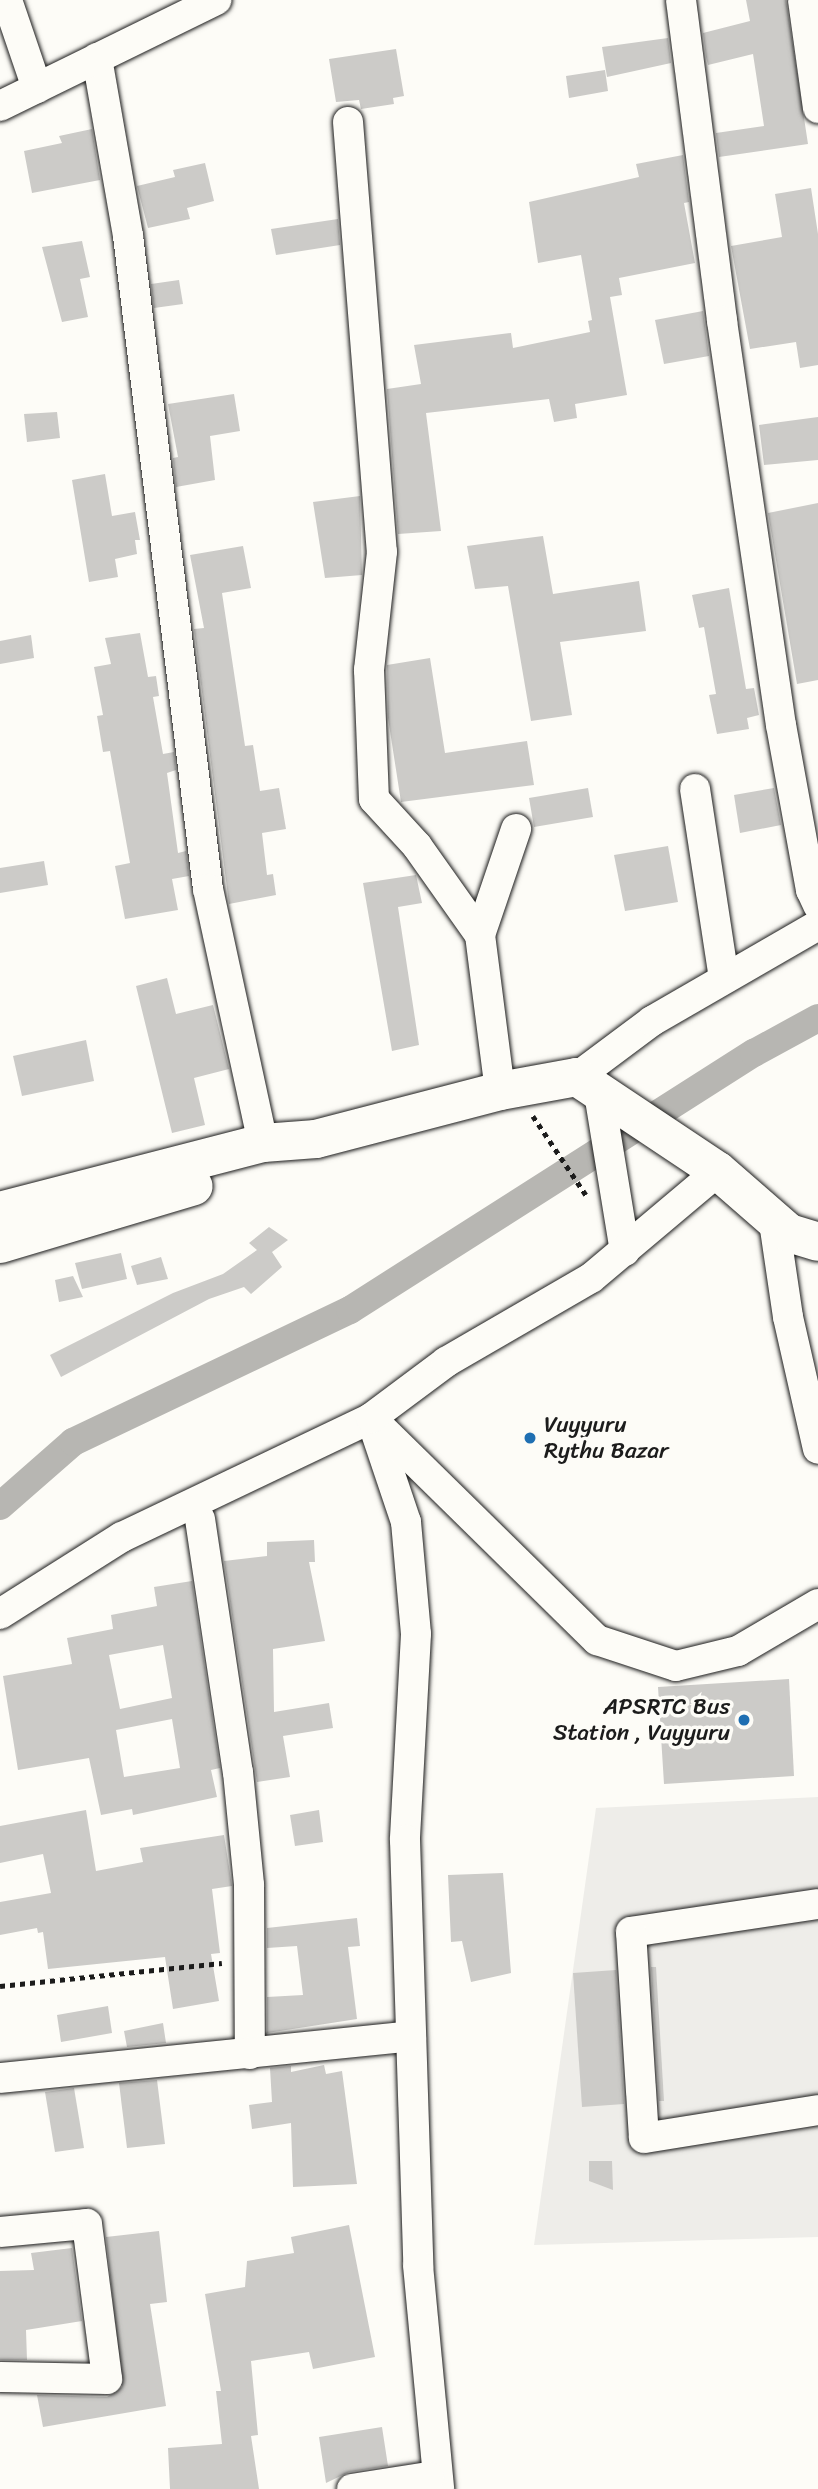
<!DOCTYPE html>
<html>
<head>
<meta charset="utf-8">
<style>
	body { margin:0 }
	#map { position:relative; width:818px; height:2489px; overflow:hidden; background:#fdfcf7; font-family:Sriracha,sans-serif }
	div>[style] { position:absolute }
	.built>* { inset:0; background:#eeede9 }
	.canal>* { height:28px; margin:-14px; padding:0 14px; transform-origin:14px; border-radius:14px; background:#b7b6b2 }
	.building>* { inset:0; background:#cccbc8 }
	.path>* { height:4.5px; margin-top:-2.25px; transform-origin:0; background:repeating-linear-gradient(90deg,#1c1c1c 0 5px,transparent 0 10px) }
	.roads { filter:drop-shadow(0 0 2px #1c1c1c) drop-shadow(0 0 2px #1c1c1c) }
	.minor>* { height:30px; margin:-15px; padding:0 15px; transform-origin:15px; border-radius:15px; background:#fdfcf7 }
	.major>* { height:38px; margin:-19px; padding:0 19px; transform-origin:19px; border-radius:19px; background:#fdfcf7 }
	.dots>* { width:19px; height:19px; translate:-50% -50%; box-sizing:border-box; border:4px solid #fdfcf7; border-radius:50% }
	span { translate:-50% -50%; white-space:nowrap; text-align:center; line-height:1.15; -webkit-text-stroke:7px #fdfcf7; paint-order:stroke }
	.poi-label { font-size:23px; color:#1c1c1c }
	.left { translate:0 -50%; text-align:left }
	.right { translate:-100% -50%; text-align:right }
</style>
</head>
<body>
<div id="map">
	<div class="built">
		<i style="clip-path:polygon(818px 1797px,818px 2237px,534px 2245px,596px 1808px)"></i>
	</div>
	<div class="canal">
		<i style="left:0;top:1506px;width:97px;rotate:-41.2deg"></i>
		<i style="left:73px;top:1442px;width:307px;rotate:-25.5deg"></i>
		<i style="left:350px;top:1310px;width:479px;rotate:-32.5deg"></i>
		<i style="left:754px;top:1053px;width:73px;rotate:-28.7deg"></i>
	</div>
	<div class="building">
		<i style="clip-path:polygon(746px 0,786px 0,808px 144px,719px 157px,716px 133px,764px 126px,753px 54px,708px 65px,706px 57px,703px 33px,750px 21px)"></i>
		<i style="clip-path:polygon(668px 38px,671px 63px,607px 77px,602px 47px)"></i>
		<i style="clip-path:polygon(396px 49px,404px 96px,393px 98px,394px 104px,361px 109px,359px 100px,336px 102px,329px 59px)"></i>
		<i style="clip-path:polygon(605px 70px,608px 91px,569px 98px,566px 76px)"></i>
		<i style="clip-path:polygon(92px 129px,100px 180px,32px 193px,24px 151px,62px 143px,59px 136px)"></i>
		<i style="clip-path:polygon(683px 155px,689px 202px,684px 203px,695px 263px,619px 278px,622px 295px,610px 297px,627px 395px,575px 404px,577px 418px,554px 422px,549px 399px,426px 413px,441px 531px,398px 534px,387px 389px,421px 384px,414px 345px,511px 333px,513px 348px,590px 332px,588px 321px,592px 320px,581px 255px,538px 263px,529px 202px,639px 177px,636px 164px)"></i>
		<i style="clip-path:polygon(205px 163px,214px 201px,187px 208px,190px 219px,148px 228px,137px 186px,175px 177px,173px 170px)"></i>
		<i style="clip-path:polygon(811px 188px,818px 234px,818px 365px,800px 368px,796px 342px,750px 349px,731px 246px,782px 237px,775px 194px)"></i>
		<i style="clip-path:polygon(338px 219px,340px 245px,276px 255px,271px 229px)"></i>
		<i style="clip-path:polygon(82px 241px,90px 277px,80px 279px,88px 317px,62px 322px,42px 247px)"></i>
		<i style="clip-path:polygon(179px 280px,183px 304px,154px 308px,151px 284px)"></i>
		<i style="clip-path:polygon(703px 311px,709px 356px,664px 364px,655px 320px)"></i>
		<i style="clip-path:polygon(234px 394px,240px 431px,210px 436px,215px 480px,176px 487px,173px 458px,178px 457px,168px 404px)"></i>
		<i style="clip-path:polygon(57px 412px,60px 438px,27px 442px,24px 414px)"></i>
		<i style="clip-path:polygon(818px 417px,818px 460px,764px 465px,759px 425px)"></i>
		<i style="clip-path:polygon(105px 474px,112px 516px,135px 512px,140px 540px,135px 540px,137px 554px,115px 559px,118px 577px,89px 582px,72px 480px)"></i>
		<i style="clip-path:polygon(360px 496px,362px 575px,325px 578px,313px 502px)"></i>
		<i style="clip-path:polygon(818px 503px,818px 680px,797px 684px,768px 513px)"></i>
		<i style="clip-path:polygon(543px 536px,553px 594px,639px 581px,646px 631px,560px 642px,572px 715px,531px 721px,508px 586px,475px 589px,467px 546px)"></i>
		<i style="clip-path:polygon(243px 546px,251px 588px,222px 593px,245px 746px,253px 745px,260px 791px,279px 788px,286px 829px,262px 833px,267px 875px,273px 874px,276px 895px,229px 904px,194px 629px,204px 628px,190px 555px)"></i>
		<i style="clip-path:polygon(729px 588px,746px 689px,754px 688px,759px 715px,747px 718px,749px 729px,717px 734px,709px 695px,716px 694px,704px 627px,699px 628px,692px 595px)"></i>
		<i style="clip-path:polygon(140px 633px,148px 677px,156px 676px,159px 696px,153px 697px,163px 754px,174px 752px,176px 770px,167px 773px,178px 853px,186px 851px,189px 876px,172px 879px,178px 910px,125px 919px,115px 866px,130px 863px,110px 751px,103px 752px,97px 716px,103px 715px,94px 667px,111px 664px,105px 638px)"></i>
		<i style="clip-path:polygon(31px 635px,34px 658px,0 664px,0 641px)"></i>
		<i style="clip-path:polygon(430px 658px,445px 753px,527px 741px,534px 785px,401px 802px,388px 718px,387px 665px)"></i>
		<i style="clip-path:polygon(588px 788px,593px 817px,534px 827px,529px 798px)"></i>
		<i style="clip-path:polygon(774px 788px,781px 825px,740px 833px,734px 795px)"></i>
		<i style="clip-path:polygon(668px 846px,678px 902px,625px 911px,614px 855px)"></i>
		<i style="clip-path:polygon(44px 861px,48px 885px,0 893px,0 868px)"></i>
		<i style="clip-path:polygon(416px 875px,422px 903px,398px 907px,419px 1045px,392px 1051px,363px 883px)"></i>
		<i style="clip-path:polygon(167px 978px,176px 1014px,213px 1005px,229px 1069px,194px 1078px,205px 1125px,172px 1133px,136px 986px)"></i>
		<i style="clip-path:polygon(86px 1040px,94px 1081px,22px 1096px,13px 1056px)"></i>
		<i style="clip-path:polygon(269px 1227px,288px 1240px,272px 1252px,282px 1267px,251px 1294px,244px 1287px,209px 1299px,61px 1377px,50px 1355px,173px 1293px,223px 1274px,257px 1250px,249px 1243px)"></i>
		<i style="clip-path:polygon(121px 1253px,127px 1279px,82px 1289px,75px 1263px)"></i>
		<i style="clip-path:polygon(161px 1257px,168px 1279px,137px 1285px,131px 1266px)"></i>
		<i style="clip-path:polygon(73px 1276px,83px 1297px,59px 1302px,55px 1280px)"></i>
		<i style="clip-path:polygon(314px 1540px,315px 1562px,309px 1562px,325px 1641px,273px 1649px,274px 1712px,329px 1703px,333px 1728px,283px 1736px,290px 1777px,257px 1782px,224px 1561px,267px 1556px,267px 1542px)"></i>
		<i style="clip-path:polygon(evenodd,192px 1581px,220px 1768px,211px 1770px,217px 1797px,133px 1815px,132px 1809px,101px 1815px,89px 1758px,18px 1770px,3px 1676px,72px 1664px,67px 1638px,113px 1629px,111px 1615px,157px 1606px,154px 1587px,192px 1581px,163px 1645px,172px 1698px,120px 1709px,109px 1655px,163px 1645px,192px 1581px,172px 1719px,180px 1768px,124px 1777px,116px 1730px,172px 1719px)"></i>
		<i style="clip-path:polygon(789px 1679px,794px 1776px,664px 1784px,658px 1687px)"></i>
		<i style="clip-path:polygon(86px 1810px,96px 1871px,143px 1862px,140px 1848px,224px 1835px,232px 1886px,212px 1889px,220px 1953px,211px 1954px,219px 2001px,173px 2009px,165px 1957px,48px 1969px,43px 1932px,38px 1933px,37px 1928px,0 1935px,0 1902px,51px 1893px,43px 1854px,0 1863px,0 1826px)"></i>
		<i style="clip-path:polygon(319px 1810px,323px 1842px,295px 1846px,290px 1815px)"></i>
		<i style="clip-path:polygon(503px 1873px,511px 1973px,471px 1982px,462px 1941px,451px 1942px,448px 1875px)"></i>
		<i style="clip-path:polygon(357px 1918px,360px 1946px,348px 1947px,357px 2019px,267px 2033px,267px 1997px,303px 1995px,297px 1946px,267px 1948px,267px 1928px)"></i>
		<i style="clip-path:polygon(651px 1967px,656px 1967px,664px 2101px,659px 2101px)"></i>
		<i style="clip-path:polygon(616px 1970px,624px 2104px,582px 2107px,573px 1973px)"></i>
		<i style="clip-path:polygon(108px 2006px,112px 2033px,61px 2042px,57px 2015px)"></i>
		<i style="clip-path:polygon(163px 2023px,166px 2043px,127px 2047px,124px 2031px)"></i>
		<i style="clip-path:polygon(324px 2065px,326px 2074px,342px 2071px,357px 2184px,293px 2187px,291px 2123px,252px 2129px,249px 2105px,272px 2102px,270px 2068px,291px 2066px,291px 2072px)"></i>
		<i style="clip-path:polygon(157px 2080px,165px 2144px,127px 2148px,119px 2083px)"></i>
		<i style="clip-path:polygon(74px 2088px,84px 2148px,55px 2152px,45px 2092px)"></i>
		<i style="clip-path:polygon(589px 2161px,612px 2161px,613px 2190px,589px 2181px)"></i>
		<i style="clip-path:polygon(349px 2225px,375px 2357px,313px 2369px,309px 2352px,251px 2361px,258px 2435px,251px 2436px,259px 2489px,170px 2489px,168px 2448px,222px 2444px,216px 2391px,221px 2391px,205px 2294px,245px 2287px,247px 2261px,294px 2253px,291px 2237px)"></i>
		<i style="clip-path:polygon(159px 2231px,167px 2302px,150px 2304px,166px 2406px,43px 2427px,37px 2395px,107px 2397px,122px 2387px,106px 2237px)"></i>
		<i style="clip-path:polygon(72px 2248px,82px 2321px,26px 2330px,27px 2360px,0 2360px,0 2271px,34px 2270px,31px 2253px)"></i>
		<i style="clip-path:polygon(382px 2427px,388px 2466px,349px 2472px,326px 2483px,319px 2437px)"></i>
	</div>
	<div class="path">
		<i style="left:533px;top:1116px;width:95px;rotate:56.1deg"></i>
		<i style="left:0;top:1986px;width:223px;rotate:-5.9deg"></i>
	</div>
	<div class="roads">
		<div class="minor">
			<i style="left:7px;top:0;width:93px;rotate:71.2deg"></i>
			<i style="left:681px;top:0;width:324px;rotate:82.7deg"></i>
			<i style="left:722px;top:321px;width:408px;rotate:81.7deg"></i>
			<i style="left:781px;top:725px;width:168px;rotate:79.7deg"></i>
			<i style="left:811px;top:890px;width:17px;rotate:65deg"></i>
			<i style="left:803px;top:0;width:109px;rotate:82.1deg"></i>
			<i style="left:97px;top:58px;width:181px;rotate:80.1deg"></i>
			<i style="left:128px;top:236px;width:658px;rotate:83.02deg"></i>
			<i style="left:208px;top:889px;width:260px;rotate:77.8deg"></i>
			<i style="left:0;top:106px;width:241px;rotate:-26.1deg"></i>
			<i style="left:348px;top:122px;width:431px;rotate:85.5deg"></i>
			<i style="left:382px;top:552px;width:119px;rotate:96.3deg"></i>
			<i style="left:369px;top:670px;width:129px;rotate:87.8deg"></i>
			<i style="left:374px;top:799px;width:64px;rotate:47.5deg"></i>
			<i style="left:417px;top:846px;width:109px;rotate:54.7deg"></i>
			<i style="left:695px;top:789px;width:191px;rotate:81.3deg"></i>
			<i style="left:577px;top:1077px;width:94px;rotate:-36.7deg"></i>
			<i style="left:652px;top:1021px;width:192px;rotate:-30deg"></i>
			<i style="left:500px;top:1091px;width:157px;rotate:-97.3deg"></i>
			<i style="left:480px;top:935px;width:112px;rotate:-71.2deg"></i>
			<i style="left:599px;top:1093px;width:160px;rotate:80.7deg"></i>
			<i style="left:774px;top:1222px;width:96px;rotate:81.6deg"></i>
			<i style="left:788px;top:1317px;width:135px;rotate:77.2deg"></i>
			<i style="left:371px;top:1418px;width:110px;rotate:71.4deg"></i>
			<i style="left:406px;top:1522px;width:112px;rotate:84.9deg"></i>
			<i style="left:416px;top:1634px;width:206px;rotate:93.1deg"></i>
			<i style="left:405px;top:1840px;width:425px;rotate:88.2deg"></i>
			<i style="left:418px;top:2265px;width:225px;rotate:84.6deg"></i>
			<i style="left:376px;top:1423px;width:310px;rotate:44.5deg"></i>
			<i style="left:597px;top:1640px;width:83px;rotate:18.2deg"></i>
			<i style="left:676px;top:1666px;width:64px;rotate:-13.6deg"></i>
			<i style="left:738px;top:1651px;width:93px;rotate:-30.4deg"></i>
			<i style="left:200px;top:1519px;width:256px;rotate:81.5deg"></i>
			<i style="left:238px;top:1772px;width:114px;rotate:84.4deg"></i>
			<i style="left:249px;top:1885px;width:169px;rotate:89.7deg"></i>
			<i style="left:0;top:1614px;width:144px;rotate:-32.3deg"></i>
			<i style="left:122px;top:1537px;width:276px;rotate:-25.5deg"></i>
			<i style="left:371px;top:1418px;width:94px;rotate:-36.7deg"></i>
			<i style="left:446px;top:1362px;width:168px;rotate:-30.1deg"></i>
			<i style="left:591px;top:1278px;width:166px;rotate:-40.1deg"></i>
			<i style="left:818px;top:1904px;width:189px;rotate:171.5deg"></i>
			<i style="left:631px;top:1932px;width:206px;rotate:86.4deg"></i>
			<i style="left:644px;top:2138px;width:176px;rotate:-9.1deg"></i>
			<i style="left:0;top:2078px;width:413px;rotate:-5.8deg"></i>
			<i style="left:0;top:2232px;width:87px;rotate:-5.3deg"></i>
			<i style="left:87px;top:2224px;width:156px;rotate:82.6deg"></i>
			<i style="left:107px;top:2379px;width:107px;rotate:-178.9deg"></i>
			<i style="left:352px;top:2489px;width:78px;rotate:-8.9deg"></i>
		</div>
		<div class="major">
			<i style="left:0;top:1211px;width:272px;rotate:-14.5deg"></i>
			<i style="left:263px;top:1143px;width:53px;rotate:-4.3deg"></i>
			<i style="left:316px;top:1139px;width:190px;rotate:-14.6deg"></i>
			<i style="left:500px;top:1091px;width:78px;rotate:-10.3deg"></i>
			<i style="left:577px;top:1077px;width:169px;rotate:33.7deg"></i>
			<i style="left:718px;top:1171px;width:94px;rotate:41.1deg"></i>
			<i style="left:789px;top:1233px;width:30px;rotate:17deg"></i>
			<i style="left:0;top:1244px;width:202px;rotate:-16.6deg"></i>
		</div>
	</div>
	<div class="dots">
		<i style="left:530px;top:1438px;background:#1f6fb2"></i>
		<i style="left:744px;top:1720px;background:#1f6fb2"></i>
	</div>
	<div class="poi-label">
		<span class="left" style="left:544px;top:1438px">Vuyyuru<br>Rythu Bazar</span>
		<span class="right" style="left:730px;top:1720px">APSRTC Bus<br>Station , Vuyyuru</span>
	</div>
</div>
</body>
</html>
